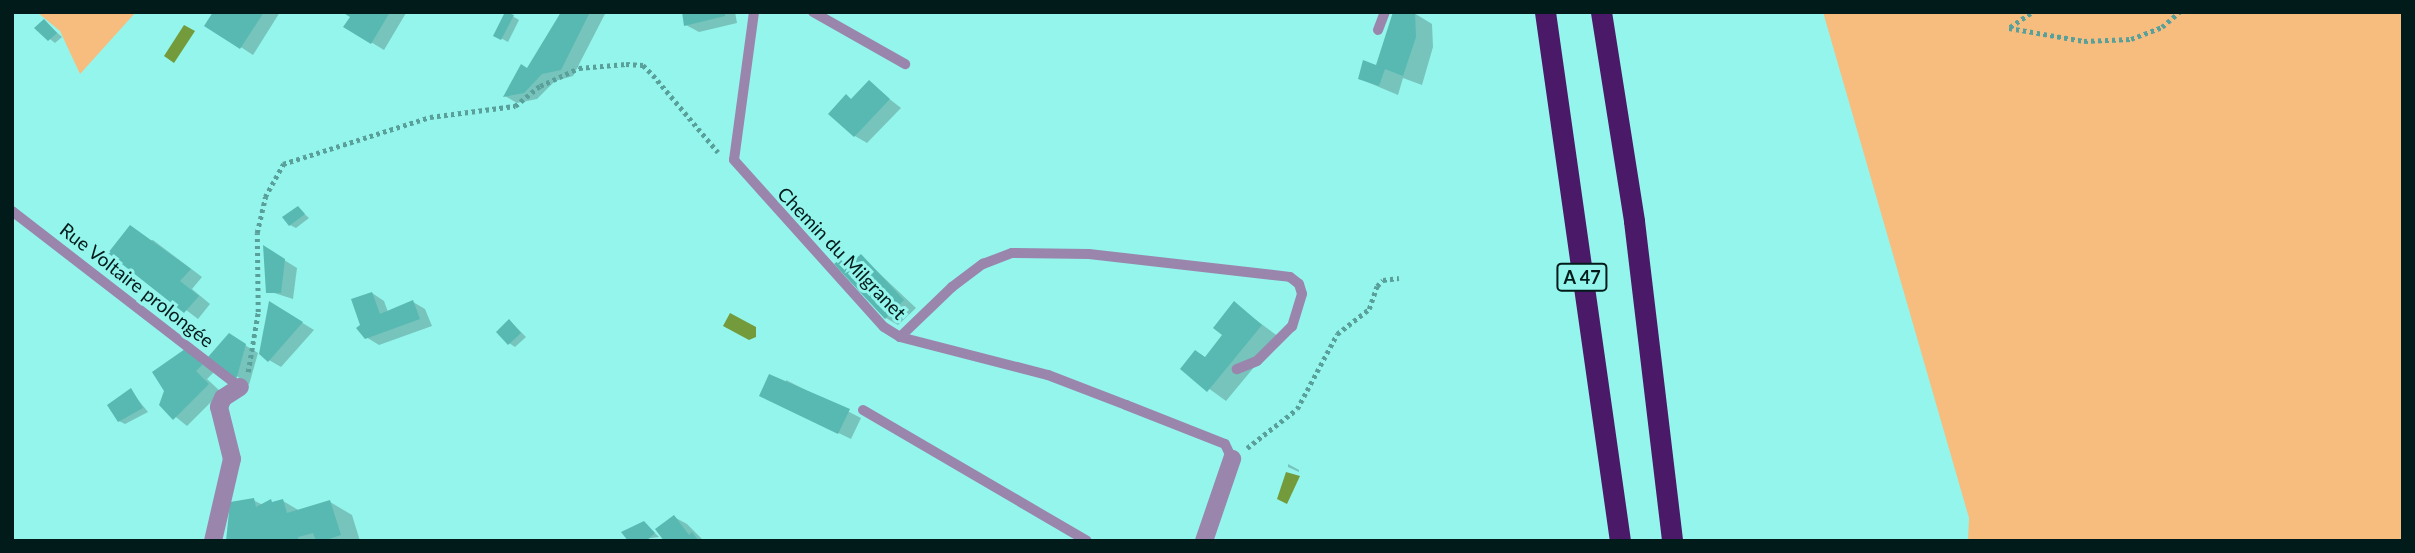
<!DOCTYPE html>
<html>
<head>
<meta charset="utf-8">
<style>
	body { margin:0 }
	#map { position:relative; width:2415px; height:553px; overflow:hidden; background:#94f5ec; font-family:Lato,sans-serif }
	div>[style] { position:absolute }
	.green>* { inset:0; background:#f6bd7e }
	.water>* { inset:0; background:#739b3b }
	.shadow>* { inset:0; background:#0003 }
	.building>* { inset:0; background:#58b9b2 }
	.path>* { height:4.5px; margin-top:-2.25px; transform-origin:0; background:repeating-linear-gradient(90deg,#5aa09a 0 3.5px,transparent 0 7px) }
	.lane>* { height:10px; margin:-5px; padding:0 5px; transform-origin:5px; border-radius:5px; background:#9a86ac }
	.street>* { height:18px; margin:-9px; padding:0 9px; transform-origin:9px; border-radius:9px; background:#9a86ac }
	.highway>* { height:21px; margin:-10.5px; padding:0 10.5px; transform-origin:10.5px; border-radius:10.5px; background:#4a1a69 }
	span { translate:-50% -50%; white-space:nowrap; text-align:center; line-height:1.15; -webkit-text-stroke:6px #94f5ec; paint-order:stroke }
	.shield-label span { padding:2px 5px; background:#94f5ec; border:2px solid; border-radius:5px; -webkit-text-stroke-width:0 }
	.shield-label { font-size:18px; color:#001b19; font-weight:700 }
	.street-label { font-size:19px; color:#001b19 }
	.frame { position:absolute; inset:0; border:14px solid #001b19; pointer-events:none }
</style>
</head>
<body>
<div id="map">
	<div class="green">
		<i style="clip-path:polygon(37px 12px,136px 12px,80px 74px,60px 31px)"></i>
		<i style="clip-path:polygon(1823px 12px,2403px 12px,2403px 541px,1968px 541px,1969px 518px)"></i>
	</div>
	<div class="water">
		<i style="clip-path:polygon(184px 25px,195px 31px,174px 63px,164px 56px)"></i>
		<i style="clip-path:polygon(730px 313px,756px 327px,756px 337px,749px 340px,723px 326px)"></i>
		<i style="clip-path:polygon(1286px 472px,1300px 476px,1287px 504px,1277px 499px)"></i>
	</div>
	<div class="shadow">
		<i style="clip-path:polygon(215px 12px,280px 12px,253px 55px,207px 25px)"></i>
		<i style="clip-path:polygon(346px 12px,404px 12px,406px 13px,384px 50px,346px 27px,353px 16px)"></i>
		<i style="clip-path:polygon(563px 12px,606px 12px,573px 76px,555px 81px,537px 99px,517px 103px,505px 96px,528px 71px)"></i>
		<i style="clip-path:polygon(684px 12px,735px 12px,737px 23px,699px 32px,686px 25px)"></i>
		<i style="clip-path:polygon(507px 13px,519px 20px,508px 42px,495px 35px)"></i>
		<i style="clip-path:polygon(1414px 13px,1432px 24px,1433px 47px,1422px 85px,1403px 78px,1398px 95px,1360px 79px,1377px 67px)"></i>
		<i style="clip-path:polygon(44px 21px,62px 37px,55px 43px,36px 28px)"></i>
		<i style="clip-path:polygon(869px 83px,901px 108px,867px 143px,855px 136px,853px 100px)"></i>
		<i style="clip-path:polygon(298px 208px,309px 218px,296px 228px,290px 225px)"></i>
		<i style="clip-path:polygon(153px 240px,202px 277px,192px 289px,210px 304px,198px 319px,111px 253px)"></i>
		<i style="clip-path:polygon(276px 255px,297px 268px,293px 299px,268px 291px)"></i>
		<i style="clip-path:polygon(861px 256px,916px 308px,898px 325px,886px 318px,840px 261px,851px 267px)"></i>
		<i style="clip-path:polygon(372px 293px,384px 301px,388px 312px,413px 302px,425px 309px,432px 326px,379px 345px,366px 337px,362px 325px)"></i>
		<i style="clip-path:polygon(270px 303px,314px 330px,281px 367px,269px 360px)"></i>
		<i style="clip-path:polygon(1234px 304px,1279px 337px,1226px 401px,1182px 369px,1206px 358px,1224px 335px)"></i>
		<i style="clip-path:polygon(510px 321px,526px 337px,515px 347px,509px 343px)"></i>
		<i style="clip-path:polygon(238px 341px,258px 353px,249px 385px,211px 357px)"></i>
		<i style="clip-path:polygon(185px 351px,214px 372px,207px 379px,221px 392px,187px 426px,161px 405px)"></i>
		<i style="clip-path:polygon(786px 380px,861px 418px,851px 439px,787px 408px)"></i>
		<i style="clip-path:polygon(131px 391px,148px 412px,125px 424px,119px 421px)"></i>
		<i style="clip-path:polygon(1288px 464px,1299px 470px,1299px 472px,1288px 467px)"></i>
		<i style="clip-path:polygon(253px 500px,263px 505px,283px 501px,300px 511px,330px 502px,352px 515px,360px 541px,228px 541px,231px 504px)"></i>
		<i style="clip-path:polygon(674px 517px,687px 524px,704px 541px,666px 541px)"></i>
		<i style="clip-path:polygon(644px 523px,659px 537px,630px 541px)"></i>
	</div>
	<div class="building">
		<i style="clip-path:polygon(213px 12px,264px 12px,240px 49px,204px 26px)"></i>
		<i style="clip-path:polygon(342px 12px,390px 12px,371px 44px,343px 27px,350px 17px)"></i>
		<i style="clip-path:polygon(505px 12px,514px 15px,501px 40px,493px 36px)"></i>
		<i style="clip-path:polygon(561px 12px,590px 12px,561px 70px,542px 74px,524px 93px,503px 97px,521px 64px,527px 68px)"></i>
		<i style="clip-path:polygon(682px 12px,725px 12px,725px 16px,684px 26px)"></i>
		<i style="clip-path:polygon(1393px 12px,1415px 12px,1416px 37px,1403px 76px,1385px 69px,1379px 86px,1358px 79px,1363px 60px,1376px 65px)"></i>
		<i style="clip-path:polygon(44px 19px,57px 33px,48px 41px,34px 28px)"></i>
		<i style="clip-path:polygon(869px 80px,890px 99px,854px 137px,828px 114px,846px 94px,851px 99px)"></i>
		<i style="clip-path:polygon(298px 206px,305px 214px,289px 226px,282px 217px)"></i>
		<i style="clip-path:polygon(130px 225px,191px 269px,180px 281px,199px 296px,184px 313px,108px 253px)"></i>
		<i style="clip-path:polygon(263px 245px,285px 259px,281px 293px,266px 293px)"></i>
		<i style="clip-path:polygon(861px 254px,904px 300px,885px 319px,834px 264px,840px 259px,848px 266px)"></i>
		<i style="clip-path:polygon(372px 292px,380px 314px,413px 300px,420px 319px,365px 339px,356px 328px,360px 325px,351px 299px)"></i>
		<i style="clip-path:polygon(269px 301px,303px 322px,268px 362px,259px 354px)"></i>
		<i style="clip-path:polygon(1234px 301px,1262px 325px,1207px 392px,1180px 369px,1195px 350px,1205px 357px,1222px 335px,1213px 328px)"></i>
		<i style="clip-path:polygon(509px 319px,521px 333px,508px 345px,496px 332px)"></i>
		<i style="clip-path:polygon(229px 333px,246px 344px,236px 380px,208px 357px)"></i>
		<i style="clip-path:polygon(185px 349px,203px 364px,196px 371px,209px 384px,173px 420px,159px 405px,164px 391px,152px 372px)"></i>
		<i style="clip-path:polygon(769px 374px,850px 409px,838px 434px,759px 396px)"></i>
		<i style="clip-path:polygon(131px 388px,143px 408px,118px 422px,107px 405px)"></i>
		<i style="clip-path:polygon(254px 498px,256px 507px,271px 499px,272px 502px,283px 499px,287px 513px,330px 500px,341px 535px,323px 541px,316px 541px,313px 533px,298px 537px,299px 541px,226px 541px,230px 502px)"></i>
		<i style="clip-path:polygon(674px 515px,689px 535px,692px 532px,699px 541px,664px 541px,655px 529px)"></i>
		<i style="clip-path:polygon(644px 521px,655px 533px,646px 541px,628px 541px,621px 532px)"></i>
	</div>
	<div class="path">
		<i style="left:2010px;top:27px;width:27px;rotate:-34deg"></i>
		<i style="left:2009px;top:28px;width:76px;rotate:9.8deg"></i>
		<i style="left:2084px;top:41px;width:47px;rotate:-2.4deg"></i>
		<i style="left:2131px;top:39px;width:33px;rotate:-21deg"></i>
		<i style="left:2162px;top:27px;width:23px;rotate:-41deg"></i>
		<i style="left:248px;top:372px;width:61px;rotate:-80.5deg"></i>
		<i style="left:258px;top:312px;width:79px;rotate:-90.7deg"></i>
		<i style="left:257px;top:233px;width:37px;rotate:-77deg"></i>
		<i style="left:265px;top:197px;width:38px;rotate:-61deg"></i>
		<i style="left:283px;top:164px;width:154px;rotate:-17.7deg"></i>
		<i style="left:430px;top:117px;width:86px;rotate:-7.4deg"></i>
		<i style="left:515px;top:106px;width:32px;rotate:-39deg"></i>
		<i style="left:540px;top:86px;width:43px;rotate:-24.8deg"></i>
		<i style="left:579px;top:68px;width:47px;rotate:-4.9deg"></i>
		<i style="left:626px;top:64px;width:17px;rotate:3deg"></i>
		<i style="left:643px;top:65px;width:14px;rotate:45deg"></i>
		<i style="left:653px;top:75px;width:101px;rotate:49.8deg"></i>
		<i style="left:1247px;top:448px;width:63px;rotate:-38deg"></i>
		<i style="left:1297px;top:409px;width:85px;rotate:-61.9deg"></i>
		<i style="left:1337px;top:334px;width:41px;rotate:-38deg"></i>
		<i style="left:1369px;top:309px;width:24px;rotate:-71deg"></i>
		<i style="left:1377px;top:286px;width:8px;rotate:-45deg"></i>
		<i style="left:1383px;top:280px;width:16px;rotate:-7deg"></i>
	</div>
	<div class="lane">
		<i style="left:754px;top:12px;width:149px;rotate:97.7deg"></i>
		<i style="left:734px;top:160px;width:224px;rotate:48.1deg"></i>
		<i style="left:884px;top:327px;width:19px;rotate:32deg"></i>
		<i style="left:900px;top:337px;width:153px;rotate:14.4deg"></i>
		<i style="left:1048px;top:375px;width:84px;rotate:21deg"></i>
		<i style="left:1126px;top:405px;width:106px;rotate:21.5deg"></i>
		<i style="left:1225px;top:444px;width:17px;rotate:65deg"></i>
		<i style="left:813px;top:12px;width:106px;rotate:29.5deg"></i>
		<i style="left:1378px;top:30px;width:19px;rotate:-69deg"></i>
		<i style="left:12px;top:211px;width:288px;rotate:37.7deg"></i>
		<i style="left:900px;top:337px;width:72px;rotate:-43.9deg"></i>
		<i style="left:952px;top:287px;width:39px;rotate:-37deg"></i>
		<i style="left:983px;top:264px;width:31px;rotate:-21deg"></i>
		<i style="left:1012px;top:253px;width:77px;rotate:0.7deg"></i>
		<i style="left:1089px;top:254px;width:202px;rotate:6.5deg"></i>
		<i style="left:1290px;top:277px;width:11px;rotate:38deg"></i>
		<i style="left:1299px;top:284px;width:10px;rotate:73deg"></i>
		<i style="left:1302px;top:294px;width:34px;rotate:107deg"></i>
		<i style="left:1292px;top:326px;width:49px;rotate:135deg"></i>
		<i style="left:1257px;top:361px;width:22px;rotate:158deg"></i>
		<i style="left:863px;top:410px;width:259px;rotate:30.3deg"></i>
	</div>
	<div class="street">
		<i style="left:213px;top:541px;width:84px;rotate:-77deg"></i>
		<i style="left:232px;top:459px;width:54px;rotate:-104deg"></i>
		<i style="left:219px;top:407px;width:10px;rotate:-66deg"></i>
		<i style="left:223px;top:398px;width:20px;rotate:-33deg"></i>
		<i style="left:1204px;top:541px;width:87px;rotate:-71.1deg"></i>
	</div>
	<div class="highway">
		<i style="left:1545px;top:12px;width:534px;rotate:81.93deg"></i>
		<i style="left:1601px;top:12px;width:212px;rotate:81deg"></i>
		<i style="left:1634px;top:221px;width:322px;rotate:83.2deg"></i>
	</div>
	<div class="shield-label">
		<span style="left:1582px;top:277px">A 47</span>
	</div>
	<div class="street-label">
		<span style="left:842px;top:253px;rotate:46deg">Chemin du Milgranet</span>
		<span style="left:137px;top:285px;rotate:38deg">Rue Voltaire prolongée</span>
	</div>
	<div class="frame"></div>
</div>
</body>
</html>
